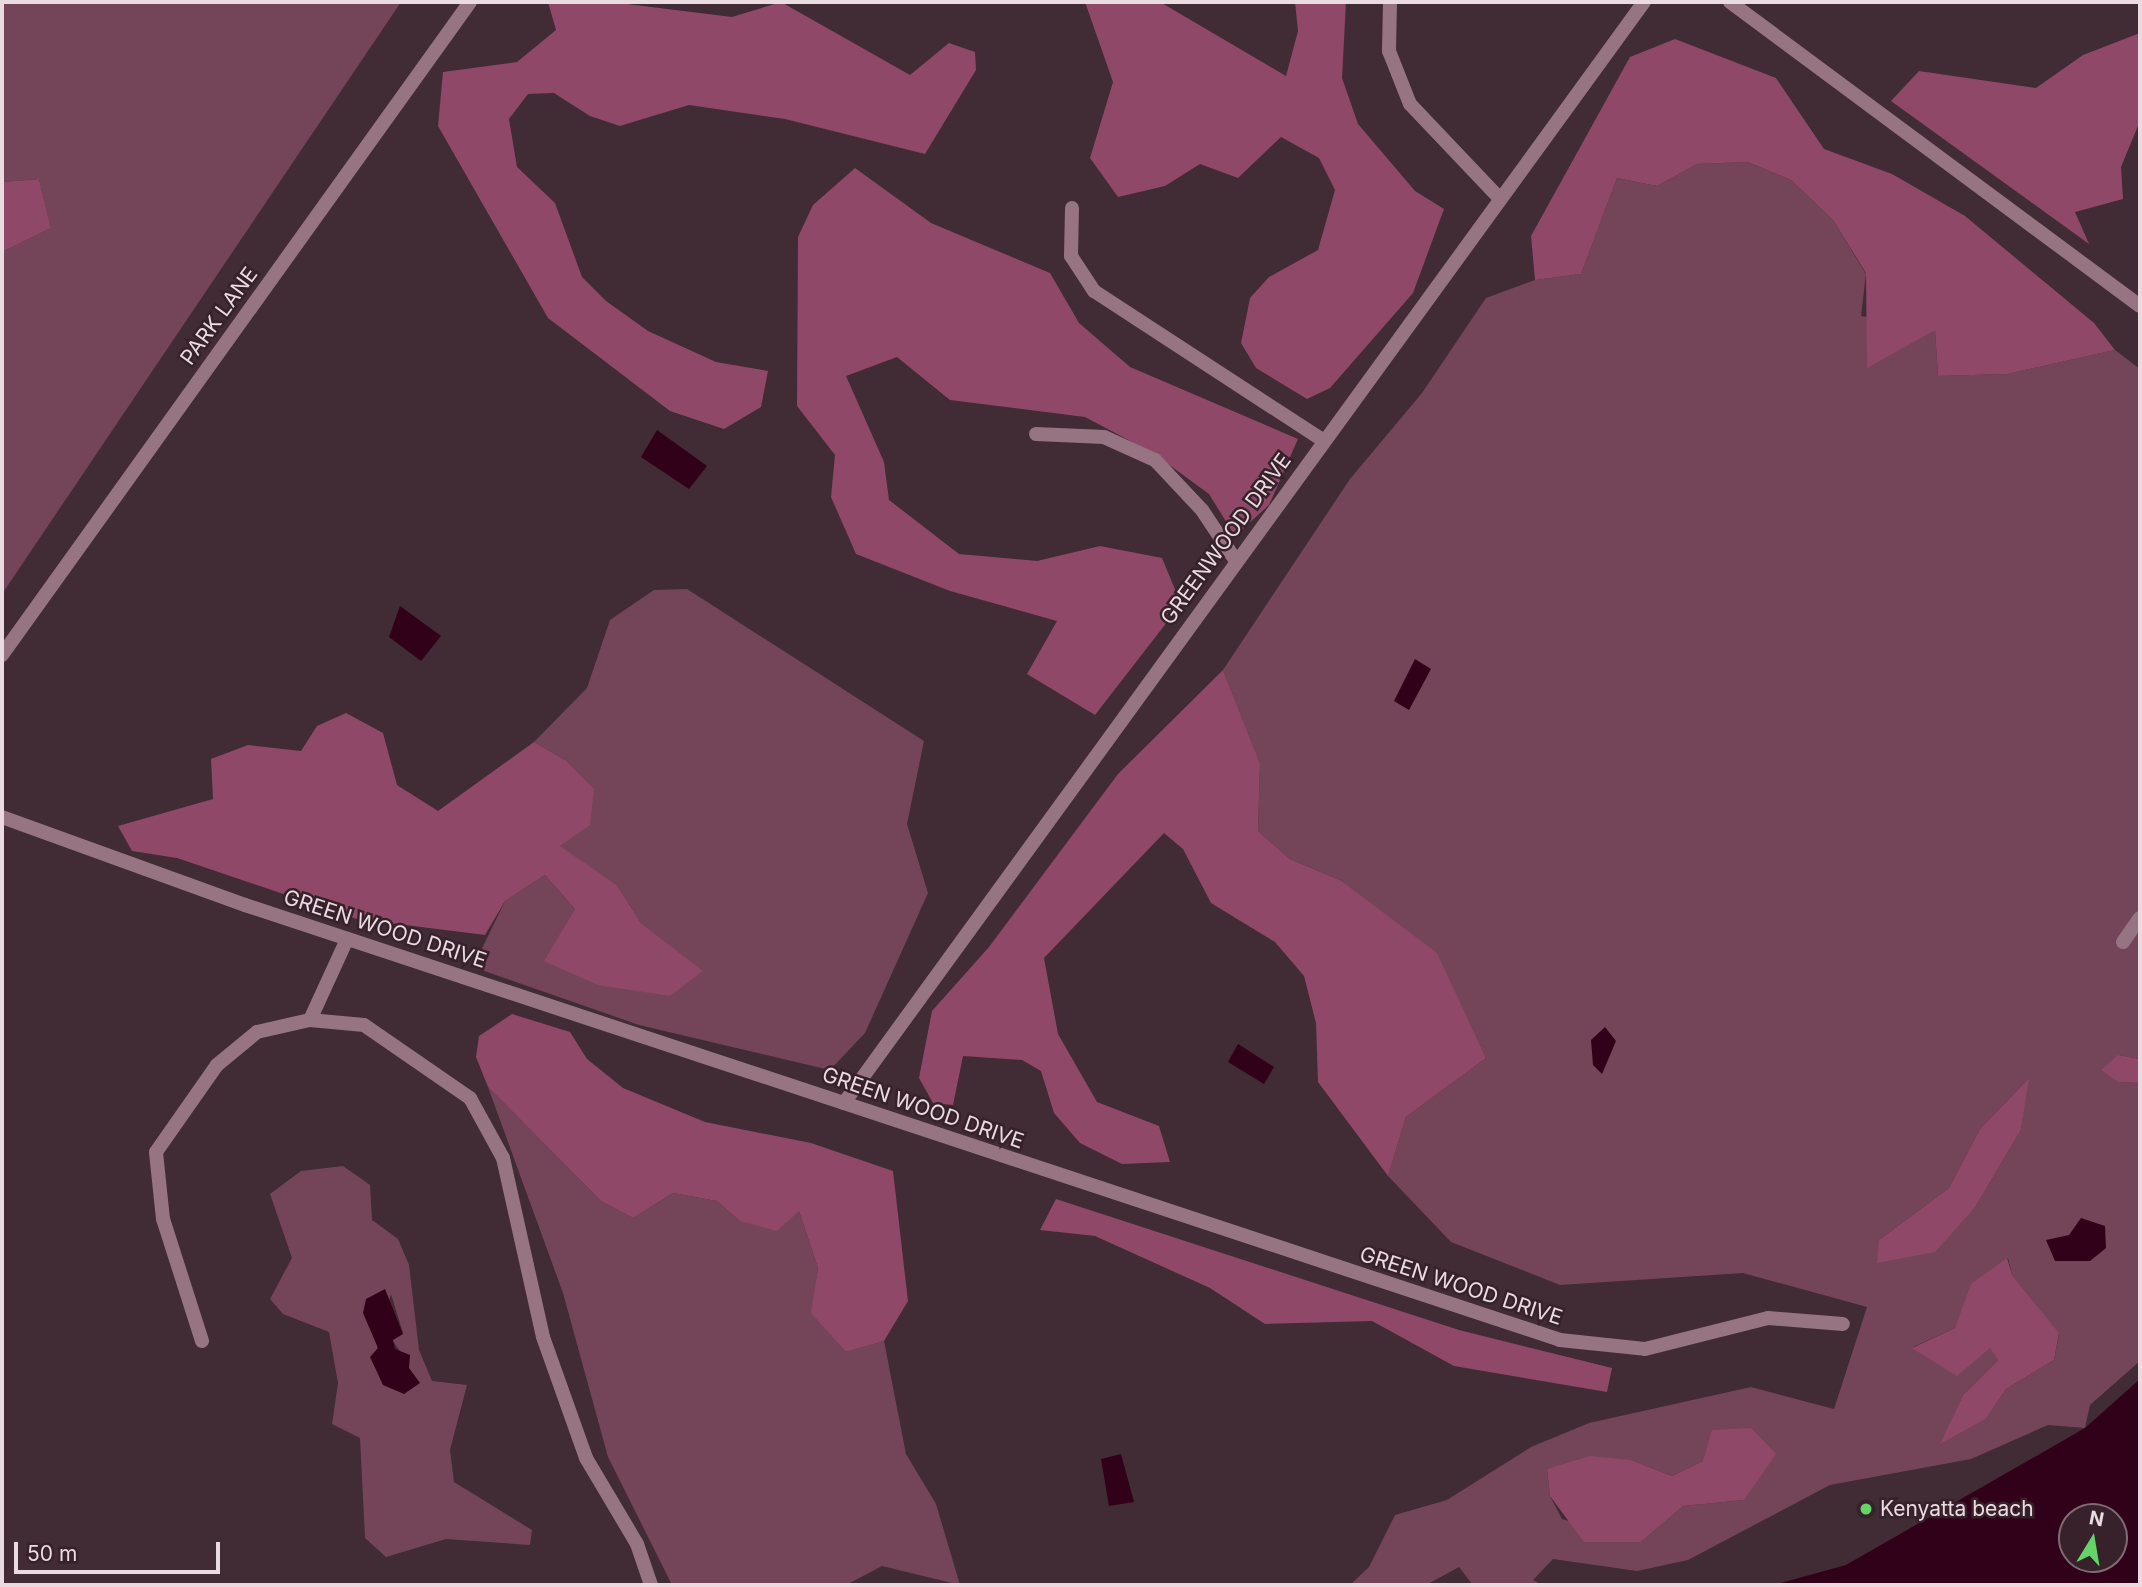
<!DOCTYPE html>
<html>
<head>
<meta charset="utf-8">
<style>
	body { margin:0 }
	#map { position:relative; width:2142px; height:1587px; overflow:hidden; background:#412b34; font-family:Inter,sans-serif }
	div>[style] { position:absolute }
	.green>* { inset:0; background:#744558 }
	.forest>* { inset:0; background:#8f4867 }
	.water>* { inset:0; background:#31011a }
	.lane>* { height:14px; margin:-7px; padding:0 7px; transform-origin:7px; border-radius:7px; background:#967481 }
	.street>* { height:14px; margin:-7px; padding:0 7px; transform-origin:7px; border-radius:7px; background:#967481 }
	.dots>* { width:19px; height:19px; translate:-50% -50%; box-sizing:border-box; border:4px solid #37212a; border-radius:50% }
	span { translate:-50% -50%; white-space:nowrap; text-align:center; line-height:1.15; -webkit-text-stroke:5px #37212a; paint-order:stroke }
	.street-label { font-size:21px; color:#e9dbe0 }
	.poi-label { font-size:21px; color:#e9dbe0 }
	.left { translate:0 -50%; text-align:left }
	.frame { position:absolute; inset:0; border:4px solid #e9dbe0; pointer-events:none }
	.north { position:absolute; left:2058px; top:1503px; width:70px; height:70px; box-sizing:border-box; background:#37212a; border:2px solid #7e6b73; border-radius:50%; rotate:11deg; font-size:19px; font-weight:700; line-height:28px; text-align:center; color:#e9dbe0 }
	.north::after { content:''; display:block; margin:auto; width:24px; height:32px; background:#64d468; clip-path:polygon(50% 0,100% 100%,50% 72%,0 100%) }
	.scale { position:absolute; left:14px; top:1542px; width:206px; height:32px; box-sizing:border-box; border:4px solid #e9dbe0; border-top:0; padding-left:9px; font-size:21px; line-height:24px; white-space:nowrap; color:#e9dbe0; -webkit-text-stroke:5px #37212a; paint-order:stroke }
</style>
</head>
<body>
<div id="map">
	<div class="green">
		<i style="clip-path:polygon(2px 2px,401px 2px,2px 594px,2px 252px,51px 228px,39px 179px,2px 182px)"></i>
		<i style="clip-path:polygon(evenodd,1748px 162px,1791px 180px,1833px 220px,1866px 274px,1861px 316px,1935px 330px,1938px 376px,2007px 374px,2115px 350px,2140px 369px,2140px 1059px,2118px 1055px,2118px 1082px,2140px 1083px,2140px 1361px,2090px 1405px,2085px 1428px,2048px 1425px,1971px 1459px,1830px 1485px,1688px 1560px,1637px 1571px,1553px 1559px,1533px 1580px,1542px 1585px,1473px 1585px,1459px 1567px,1426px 1585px,1350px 1585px,1369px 1567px,1395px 1515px,1447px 1500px,1531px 1447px,1589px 1423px,1751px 1387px,1834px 1409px,1867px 1307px,1743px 1273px,1560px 1285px,1451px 1242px,1388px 1176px,1406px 1117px,1486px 1058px,1436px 953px,1342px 881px,1290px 859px,1258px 831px,1260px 763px,1223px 670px,1350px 479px,1422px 393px,1486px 298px,1535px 280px,1581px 274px,1617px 178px,1657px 186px,1697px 164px,1748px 162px,2028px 1079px,2021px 1130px,1976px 1206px,1879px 1240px,1949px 1188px,1980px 1129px,2028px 1079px,1748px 162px,2008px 1258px,2012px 1275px,2059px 1334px,2054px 1360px,2006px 1389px,1986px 1419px,1941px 1443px,1963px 1395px,1998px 1360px,1990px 1347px,1913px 1347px,1955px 1328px,2008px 1258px,1748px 162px,1631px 1460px,1672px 1476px,1703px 1461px,1744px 1500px,1683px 1506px,1641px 1542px,1562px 1519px,1550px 1496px,1547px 1469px,1631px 1460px)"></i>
		<i style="clip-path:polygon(687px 589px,924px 741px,907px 824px,928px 893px,865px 1033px,830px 1070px,639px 1025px,473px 967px,505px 901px,545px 875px,575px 909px,545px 961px,702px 971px,641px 923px,617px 885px,559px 846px,565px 760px,534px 742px,587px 688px,610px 620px,654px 590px)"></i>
		<i style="clip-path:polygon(488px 1087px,601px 1201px,633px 1218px,673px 1193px,717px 1201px,740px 1221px,799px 1211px,818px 1268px,812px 1313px,846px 1352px,884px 1341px,906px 1454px,936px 1504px,960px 1585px,882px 1566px,846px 1585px,672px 1585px,608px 1457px,563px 1293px)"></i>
		<i style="clip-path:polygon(evenodd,343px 1166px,370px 1185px,372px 1220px,398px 1239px,409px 1265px,419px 1350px,432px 1381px,467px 1385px,450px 1450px,454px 1482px,532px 1530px,530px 1545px,446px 1539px,386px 1557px,365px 1538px,360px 1438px,332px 1424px,338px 1383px,329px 1332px,283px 1314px,270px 1299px,292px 1258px,270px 1194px,301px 1171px,343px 1166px,391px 1294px,403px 1333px,392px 1340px,408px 1362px,410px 1388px,383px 1385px,379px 1371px,377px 1340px,391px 1294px)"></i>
	</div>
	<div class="forest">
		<i style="clip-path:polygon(548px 2px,611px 2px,732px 17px,781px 2px,910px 75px,949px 43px,975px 52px,976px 70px,925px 154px,785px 119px,689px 105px,620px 126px,590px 116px,554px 93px,528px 94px,509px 119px,517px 167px,555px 203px,582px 277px,606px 301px,648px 331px,716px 362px,768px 371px,761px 407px,724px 429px,670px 411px,548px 318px,438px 126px,443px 72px,517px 62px,556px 30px)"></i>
		<i style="clip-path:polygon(1085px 2px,1160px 2px,1286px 76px,1298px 31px,1295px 2px,1346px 2px,1342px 78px,1358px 124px,1415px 191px,1444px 209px,1413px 293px,1330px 388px,1307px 399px,1256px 368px,1241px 343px,1250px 298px,1269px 277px,1318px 250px,1335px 190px,1319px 158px,1281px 137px,1238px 178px,1200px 164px,1165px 186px,1118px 197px,1090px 158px,1113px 82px)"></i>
		<i style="clip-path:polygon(2140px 33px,2140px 121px,2121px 167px,2123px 199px,2075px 212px,2089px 244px,1891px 101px,1919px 71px,2036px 88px,2083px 55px)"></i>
		<i style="clip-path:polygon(1675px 39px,1776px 78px,1824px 149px,1892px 174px,1965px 216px,2094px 323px,2115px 350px,2007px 374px,1938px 376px,1935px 330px,1867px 368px,1866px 273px,1833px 220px,1791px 180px,1748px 162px,1697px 164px,1657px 186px,1617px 178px,1581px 274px,1535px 280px,1531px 236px,1630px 57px)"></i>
		<i style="clip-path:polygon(855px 168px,931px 223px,1050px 273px,1079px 323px,1130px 367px,1298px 439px,1269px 505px,1235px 536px,1209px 494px,1153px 453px,1085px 417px,950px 400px,897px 357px,846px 376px,884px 462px,889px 500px,959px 554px,1037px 561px,1100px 546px,1162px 558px,1181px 604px,1095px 715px,1027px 674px,1057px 621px,950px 591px,856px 554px,831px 497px,835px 455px,797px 406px,798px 237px,813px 205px)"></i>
		<i style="clip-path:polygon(39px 179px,51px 228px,2px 252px,2px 182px)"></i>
		<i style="clip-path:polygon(1223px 670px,1260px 763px,1258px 831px,1290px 859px,1342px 881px,1437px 953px,1486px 1058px,1406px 1117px,1388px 1176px,1318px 1082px,1316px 1023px,1304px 976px,1275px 942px,1211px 903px,1183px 849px,1164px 833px,1044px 958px,1058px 1034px,1097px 1102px,1159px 1126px,1170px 1162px,1122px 1164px,1080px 1143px,1054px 1113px,1041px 1071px,1022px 1060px,963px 1056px,953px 1105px,933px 1103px,919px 1078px,932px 1011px,989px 947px,1118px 774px)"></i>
		<i style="clip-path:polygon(346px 713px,383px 733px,397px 785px,438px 811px,534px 742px,565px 760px,594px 789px,590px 825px,560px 846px,617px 885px,641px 923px,703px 971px,670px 996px,598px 985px,544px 961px,575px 909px,545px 875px,505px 901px,485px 935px,357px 919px,177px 858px,132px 851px,118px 826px,213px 799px,211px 759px,248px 745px,301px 751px,317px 726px)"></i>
		<i style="clip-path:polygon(512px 1014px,570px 1032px,587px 1059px,623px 1088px,705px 1122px,811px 1143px,893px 1171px,908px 1301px,884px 1341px,846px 1352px,811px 1313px,818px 1268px,799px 1211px,777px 1231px,740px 1221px,717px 1201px,673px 1193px,633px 1218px,601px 1201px,488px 1087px,476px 1057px,479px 1036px)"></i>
		<i style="clip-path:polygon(2118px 1055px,2140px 1059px,2140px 1083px,2118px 1082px,2101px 1070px)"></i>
		<i style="clip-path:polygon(2029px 1078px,2021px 1130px,1976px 1206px,1935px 1252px,1877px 1263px,1879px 1240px,1949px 1188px,1980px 1129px)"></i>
		<i style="clip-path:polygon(1056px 1199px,1459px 1330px,1612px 1368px,1607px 1392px,1454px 1366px,1372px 1321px,1265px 1324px,1210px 1288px,1095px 1236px,1040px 1230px)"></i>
		<i style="clip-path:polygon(2007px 1258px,2012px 1275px,2059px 1333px,2054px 1360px,2006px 1389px,1986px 1419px,1940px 1444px,1963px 1395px,1998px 1360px,1990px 1348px,1957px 1376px,1912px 1348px,1955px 1328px,1971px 1284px)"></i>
		<i style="clip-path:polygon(1751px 1428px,1776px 1454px,1744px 1500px,1683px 1506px,1641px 1542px,1584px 1542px,1550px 1496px,1547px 1469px,1590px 1456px,1631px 1460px,1672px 1476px,1703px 1461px,1712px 1430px)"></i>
	</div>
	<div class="water">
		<i style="clip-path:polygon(657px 430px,707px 466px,689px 489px,641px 457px)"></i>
		<i style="clip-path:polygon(400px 606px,441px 636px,421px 661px,389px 637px)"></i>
		<i style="clip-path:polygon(1415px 659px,1431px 669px,1409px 710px,1394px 701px)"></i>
		<i style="clip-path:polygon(1605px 1027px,1616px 1041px,1602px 1074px,1593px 1065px,1591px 1040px)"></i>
		<i style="clip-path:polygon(1238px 1044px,1274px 1067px,1264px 1084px,1228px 1062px)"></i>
		<i style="clip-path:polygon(2081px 1218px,2105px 1226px,2106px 1248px,2090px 1261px,2055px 1261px,2046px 1240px,2069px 1235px)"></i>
		<i style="clip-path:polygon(385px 1289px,403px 1334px,393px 1340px,395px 1349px,410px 1355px,409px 1368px,420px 1383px,404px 1394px,383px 1385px,370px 1357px,378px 1348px,363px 1313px,366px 1299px)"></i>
		<i style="clip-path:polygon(evenodd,2140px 1379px,2140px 1585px,1773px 1585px,1846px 1565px,2085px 1428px,2140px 1379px,2072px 1517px,2114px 1517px,2114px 1559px,2072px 1559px,2072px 1517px)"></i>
		<i style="clip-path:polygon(1121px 1454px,1134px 1502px,1109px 1506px,1101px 1459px)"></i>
	</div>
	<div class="lane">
		<i style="left:1390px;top:2px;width:49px;rotate:91.2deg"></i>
		<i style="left:1389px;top:51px;width:57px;rotate:68.4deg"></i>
		<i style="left:1410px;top:104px;width:131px;rotate:46.5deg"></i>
		<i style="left:1036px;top:434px;width:68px;rotate:2.5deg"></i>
		<i style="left:1104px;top:437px;width:56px;rotate:24.3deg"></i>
		<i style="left:1155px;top:460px;width:69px;rotate:46.8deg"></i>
		<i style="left:1202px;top:510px;width:61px;rotate:56.3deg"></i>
		<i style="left:310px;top:1020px;width:89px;rotate:-65.4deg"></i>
		<i style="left:202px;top:1341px;width:128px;rotate:-107.7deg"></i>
		<i style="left:163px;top:1219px;width:67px;rotate:-96deg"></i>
		<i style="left:156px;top:1152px;width:106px;rotate:-55deg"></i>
		<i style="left:217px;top:1065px;width:52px;rotate:-39.5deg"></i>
		<i style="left:257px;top:1032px;width:54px;rotate:-12.8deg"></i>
		<i style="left:310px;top:1020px;width:54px;rotate:5.3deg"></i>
		<i style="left:364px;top:1025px;width:129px;rotate:34.6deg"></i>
		<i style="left:470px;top:1098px;width:68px;rotate:61.2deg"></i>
		<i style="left:503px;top:1158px;width:183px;rotate:77.4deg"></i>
		<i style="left:543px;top:1337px;width:128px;rotate:70.4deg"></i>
		<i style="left:586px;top:1458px;width:100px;rotate:59.3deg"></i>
		<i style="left:637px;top:1544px;width:43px;rotate:71.1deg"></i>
	</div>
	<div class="street">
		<i style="left:1730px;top:2px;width:510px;rotate:36.56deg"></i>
		<i style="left:1072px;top:208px;width:48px;rotate:91.2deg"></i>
		<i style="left:1071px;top:256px;width:42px;rotate:56.7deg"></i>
		<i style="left:1094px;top:291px;width:275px;rotate:33.1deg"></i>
		<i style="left:2px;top:655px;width:803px;rotate:-54.37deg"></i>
		<i style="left:2px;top:817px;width:258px;rotate:19.9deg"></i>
		<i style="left:245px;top:905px;width:1385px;rotate:18.3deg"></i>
		<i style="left:1560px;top:1340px;width:85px;rotate:6deg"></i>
		<i style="left:1645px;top:1349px;width:127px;rotate:-14.1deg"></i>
		<i style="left:1768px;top:1318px;width:75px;rotate:4.6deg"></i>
		<i style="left:2123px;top:942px;width:29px;rotate:-55deg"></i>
		<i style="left:844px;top:1103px;width:1361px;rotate:-54deg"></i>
	</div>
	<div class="dots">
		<i style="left:1866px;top:1509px;background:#64d468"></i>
	</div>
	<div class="street-label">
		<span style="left:219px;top:316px;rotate:-54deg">PARK LANE</span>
		<span style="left:1226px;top:539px;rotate:-54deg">GREENWOOD DRIVE</span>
		<span style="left:385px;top:929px;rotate:18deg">GREEN WOOD DRIVE</span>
		<span style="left:923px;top:1108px;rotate:19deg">GREEN WOOD DRIVE</span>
		<span style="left:1461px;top:1286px;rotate:18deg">GREEN WOOD DRIVE</span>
	</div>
	<div class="poi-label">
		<span class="left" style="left:1880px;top:1509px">Kenyatta beach</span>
	</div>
	<div class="frame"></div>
	<div class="north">N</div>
	<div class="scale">50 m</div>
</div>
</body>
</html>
